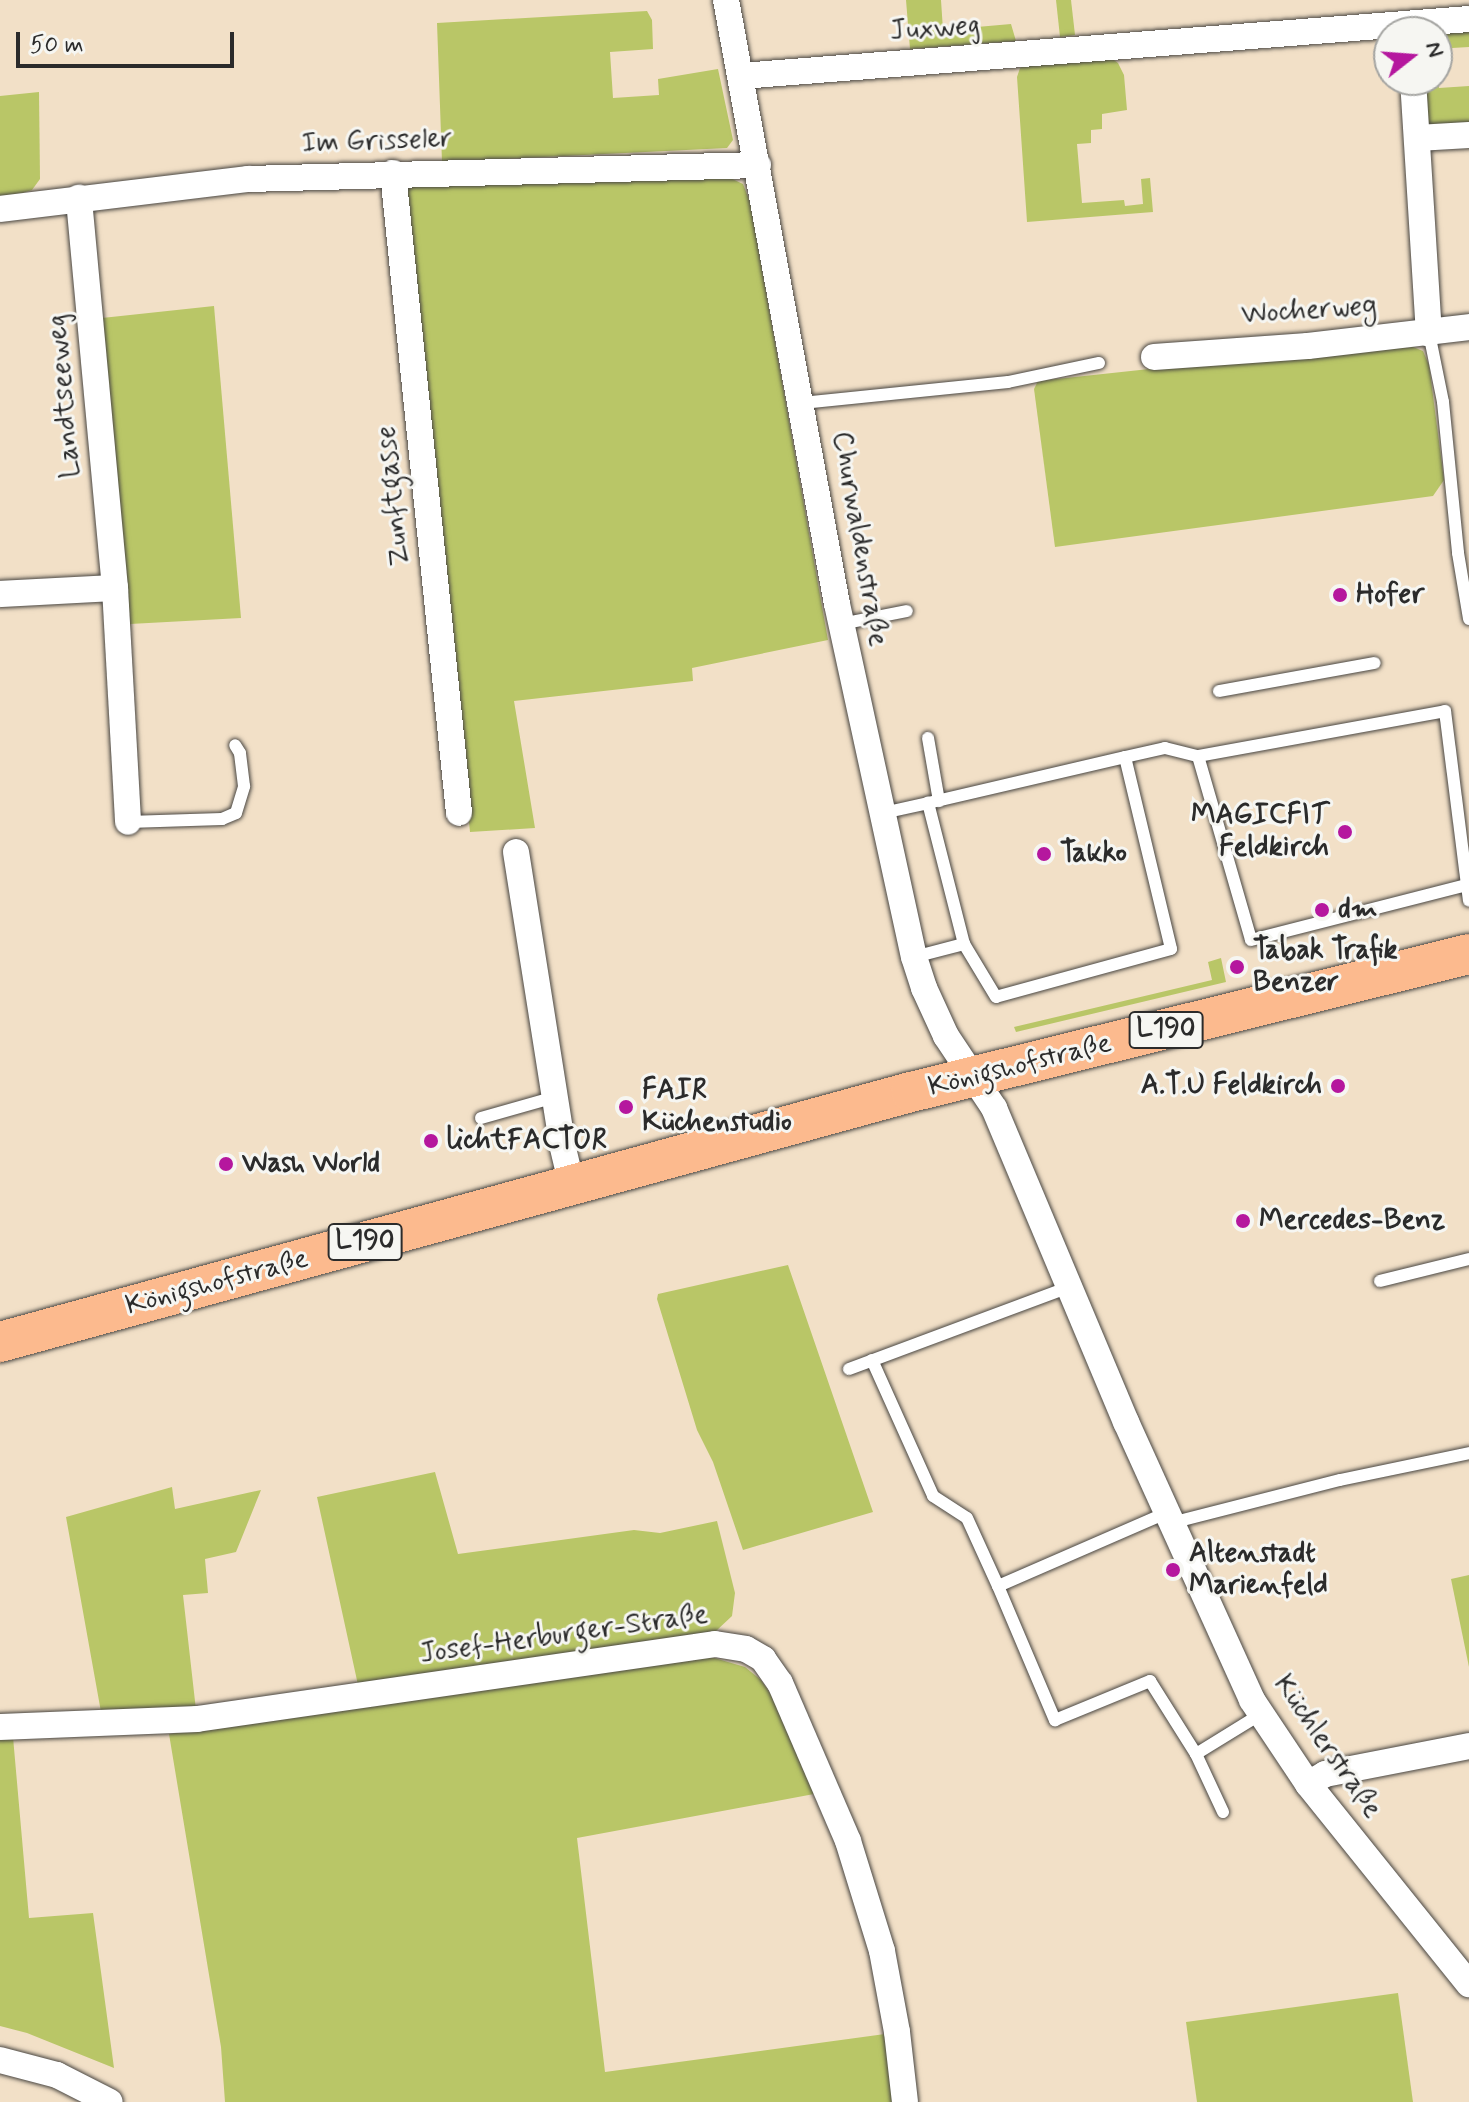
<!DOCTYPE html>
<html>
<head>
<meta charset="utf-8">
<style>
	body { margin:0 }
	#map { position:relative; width:1469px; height:2102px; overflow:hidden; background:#f2e0c7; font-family:Mynerve,sans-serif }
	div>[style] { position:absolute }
	.green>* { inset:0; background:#b9c667 }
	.roads { filter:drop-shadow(0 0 2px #494642) drop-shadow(0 0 2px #494642) }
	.lane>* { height:12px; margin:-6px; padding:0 6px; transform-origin:6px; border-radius:6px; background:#fff }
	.street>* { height:26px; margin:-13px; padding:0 13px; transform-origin:13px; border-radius:13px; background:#fff }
	.primary>* { height:40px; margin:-20px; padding:0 20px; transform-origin:20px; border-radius:20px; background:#fcba8e }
	.dots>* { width:22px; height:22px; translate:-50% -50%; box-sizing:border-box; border:4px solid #f6f6f2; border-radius:50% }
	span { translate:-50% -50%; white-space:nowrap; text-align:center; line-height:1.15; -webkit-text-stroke:6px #f6f6f2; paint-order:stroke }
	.shield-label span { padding:2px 6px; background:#f6f6f2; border:2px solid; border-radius:6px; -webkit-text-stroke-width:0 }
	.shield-label { font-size:26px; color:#2b2b2b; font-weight:700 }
	.street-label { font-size:28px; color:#2b2b2b }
	.poi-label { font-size:28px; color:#2b2b2b; font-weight:700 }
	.left { translate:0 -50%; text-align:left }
	.right { translate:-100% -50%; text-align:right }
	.north { position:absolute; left:1373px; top:16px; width:80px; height:80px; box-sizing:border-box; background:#f6f6f2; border:2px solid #a5a5a2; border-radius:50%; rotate:73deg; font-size:22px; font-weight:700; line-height:32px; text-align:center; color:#2b2b2b }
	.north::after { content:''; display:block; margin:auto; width:28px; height:36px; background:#b5179e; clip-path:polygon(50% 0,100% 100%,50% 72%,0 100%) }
	.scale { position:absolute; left:16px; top:32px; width:218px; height:36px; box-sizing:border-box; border:4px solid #2b2b2b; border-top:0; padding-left:10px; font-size:24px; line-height:28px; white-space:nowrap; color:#2b2b2b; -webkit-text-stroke:6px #f6f6f2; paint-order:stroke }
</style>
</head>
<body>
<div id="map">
	<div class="green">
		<i style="clip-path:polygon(906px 0,941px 0,943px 30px,1011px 24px,1016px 41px,910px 49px)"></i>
		<i style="clip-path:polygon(1056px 0,1071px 0,1075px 35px,1060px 37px)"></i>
		<i style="clip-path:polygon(647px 11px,652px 20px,653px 49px,610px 52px,613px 98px,659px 95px,658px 79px,718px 69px,733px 140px,727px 148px,442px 162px,437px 23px)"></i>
		<i style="clip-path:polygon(1469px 26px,1469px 47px,1452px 48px,1452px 54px,1437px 55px,1437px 32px)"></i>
		<i style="clip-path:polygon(1111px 58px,1118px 63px,1124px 75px,1127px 110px,1102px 114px,1102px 129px,1091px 130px,1091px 143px,1077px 144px,1082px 203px,1124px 200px,1125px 206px,1143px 204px,1141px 179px,1150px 178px,1153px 212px,1027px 222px,1017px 77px,1020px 68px,1026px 65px)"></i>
		<i style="clip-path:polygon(1437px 60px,1439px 88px,1469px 86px,1469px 124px,1427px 127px,1423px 80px,1437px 80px)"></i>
		<i style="clip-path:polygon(39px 92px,40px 179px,32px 190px,0 200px,0 96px)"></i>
		<i style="clip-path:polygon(728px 177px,743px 184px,750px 202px,828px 640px,692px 668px,693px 681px,514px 701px,535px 828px,470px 832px,404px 192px,408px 187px)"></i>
		<i style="clip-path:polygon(214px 306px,241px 618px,130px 624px,102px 318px)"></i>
		<i style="clip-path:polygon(1413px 347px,1423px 351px,1429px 365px,1444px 480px,1433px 496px,1055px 547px,1034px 389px,1038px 381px,1251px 358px)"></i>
		<i style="clip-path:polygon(1221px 958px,1226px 982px,1016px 1032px,1014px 1027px,1212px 980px,1208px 962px)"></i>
		<i style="clip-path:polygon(788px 1265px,873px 1512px,743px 1550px,713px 1462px,697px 1430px,657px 1299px,658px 1294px)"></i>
		<i style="clip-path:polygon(435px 1472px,458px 1554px,634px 1530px,660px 1533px,717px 1521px,735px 1593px,732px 1616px,716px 1631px,358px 1685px,317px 1497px)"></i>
		<i style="clip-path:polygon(172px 1487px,175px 1509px,261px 1490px,236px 1552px,205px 1559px,208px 1593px,183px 1595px,196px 1710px,101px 1712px,66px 1517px)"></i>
		<i style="clip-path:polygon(1469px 1575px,1469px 1667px,1451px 1579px)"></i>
		<i style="clip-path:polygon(711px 1657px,745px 1667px,761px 1680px,772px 1696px,814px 1794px,577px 1838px,605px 2072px,885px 2034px,894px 2102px,225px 2102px,221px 2047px,169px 1734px)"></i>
		<i style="clip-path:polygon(13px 1737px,29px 1918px,93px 1913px,114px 2068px,27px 2033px,0 2026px,0 1739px)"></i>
		<i style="clip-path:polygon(1398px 1993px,1413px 2102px,1197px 2102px,1186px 2022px)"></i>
	</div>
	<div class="roads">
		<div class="lane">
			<i style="left:1429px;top:333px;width:70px;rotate:78.5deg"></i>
			<i style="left:1443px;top:402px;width:152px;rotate:84.3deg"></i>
			<i style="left:1458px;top:553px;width:67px;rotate:80.5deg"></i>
			<i style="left:802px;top:403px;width:207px;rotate:-5.8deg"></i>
			<i style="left:1008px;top:382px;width:93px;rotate:-11.8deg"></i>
			<i style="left:841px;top:624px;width:67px;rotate:-11.1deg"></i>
			<i style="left:1219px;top:691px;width:158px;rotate:-10.2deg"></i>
			<i style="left:928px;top:738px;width:64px;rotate:80.1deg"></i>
			<i style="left:1198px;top:756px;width:191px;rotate:73.9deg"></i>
			<i style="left:1251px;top:940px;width:222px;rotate:-14.3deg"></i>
			<i style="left:1125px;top:757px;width:197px;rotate:76.5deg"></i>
			<i style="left:1171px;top:949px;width:181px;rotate:164.7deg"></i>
			<i style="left:996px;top:997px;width:62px;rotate:-121.1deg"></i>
			<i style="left:964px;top:944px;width:146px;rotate:-104.3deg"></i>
			<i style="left:928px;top:803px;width:202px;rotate:-13.1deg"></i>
			<i style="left:1125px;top:757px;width:41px;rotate:-12.7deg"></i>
			<i style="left:1165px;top:748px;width:34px;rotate:14deg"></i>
			<i style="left:1198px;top:756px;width:251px;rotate:-10.3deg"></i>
			<i style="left:1445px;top:711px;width:191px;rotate:82.8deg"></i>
			<i style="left:883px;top:813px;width:46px;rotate:-12.5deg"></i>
			<i style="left:128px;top:822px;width:94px;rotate:-1.8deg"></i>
			<i style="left:222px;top:819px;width:15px;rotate:-23deg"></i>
			<i style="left:236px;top:813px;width:28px;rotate:-73deg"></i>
			<i style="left:244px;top:786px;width:33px;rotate:-97deg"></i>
			<i style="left:240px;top:753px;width:9px;rotate:-122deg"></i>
			<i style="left:914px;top:957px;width:52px;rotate:-14.6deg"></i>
			<i style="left:481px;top:1118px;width:77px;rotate:-15.8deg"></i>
			<i style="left:1380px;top:1281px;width:92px;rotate:-13.9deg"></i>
			<i style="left:872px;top:1360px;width:149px;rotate:65.8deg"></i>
			<i style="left:933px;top:1496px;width:40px;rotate:32.9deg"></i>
			<i style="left:967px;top:1518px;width:75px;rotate:65.5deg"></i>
			<i style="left:849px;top:1369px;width:235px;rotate:-20.4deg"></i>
			<i style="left:1166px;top:1513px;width:183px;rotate:156.5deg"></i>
			<i style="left:998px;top:1586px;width:146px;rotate:67deg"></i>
			<i style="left:1055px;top:1720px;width:103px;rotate:-22.3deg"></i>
			<i style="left:1150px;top:1681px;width:86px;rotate:57.8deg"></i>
			<i style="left:1196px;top:1754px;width:64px;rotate:65deg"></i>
			<i style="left:1171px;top:1523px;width:174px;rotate:-14.3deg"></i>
			<i style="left:1340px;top:1480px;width:132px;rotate:-11.8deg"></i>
			<i style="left:1196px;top:1754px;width:76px;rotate:-31.6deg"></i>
		</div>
		<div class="street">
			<i style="left:726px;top:0;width:614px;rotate:79.59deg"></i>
			<i style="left:837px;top:604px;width:361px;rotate:77.7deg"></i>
			<i style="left:914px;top:957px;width:33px;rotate:72deg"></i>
			<i style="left:924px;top:988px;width:53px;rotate:65.4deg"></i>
			<i style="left:946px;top:1036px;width:87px;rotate:56.3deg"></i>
			<i style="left:994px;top:1108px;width:341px;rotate:67.2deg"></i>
			<i style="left:1126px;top:1422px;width:305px;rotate:65.6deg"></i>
			<i style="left:1252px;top:1700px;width:101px;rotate:56.3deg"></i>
			<i style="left:1308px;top:1784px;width:257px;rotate:51.2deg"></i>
			<i style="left:741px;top:76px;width:730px;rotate:-4.48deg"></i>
			<i style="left:1413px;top:80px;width:254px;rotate:86.4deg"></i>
			<i style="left:1417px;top:138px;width:52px;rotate:-3.3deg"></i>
			<i style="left:393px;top:173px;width:643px;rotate:84.11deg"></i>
			<i style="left:0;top:209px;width:250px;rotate:-6.9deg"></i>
			<i style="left:248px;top:179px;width:510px;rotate:-1.57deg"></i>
			<i style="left:1154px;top:357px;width:154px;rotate:-4.1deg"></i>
			<i style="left:1308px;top:346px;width:162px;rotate:-6.7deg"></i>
			<i style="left:115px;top:588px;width:234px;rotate:86.8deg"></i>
			<i style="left:0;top:594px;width:115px;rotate:-3deg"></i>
			<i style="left:115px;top:588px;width:392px;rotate:-95.3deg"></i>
			<i style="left:516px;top:852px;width:296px;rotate:81deg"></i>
			<i style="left:562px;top:1144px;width:43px;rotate:76.6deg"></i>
			<i style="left:0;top:1727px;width:197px;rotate:-2.3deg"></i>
			<i style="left:197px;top:1719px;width:523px;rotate:-8.24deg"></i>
			<i style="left:715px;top:1644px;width:31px;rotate:9deg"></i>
			<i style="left:746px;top:1649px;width:20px;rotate:30deg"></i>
			<i style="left:763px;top:1659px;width:29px;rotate:55deg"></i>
			<i style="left:780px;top:1683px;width:172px;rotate:66.7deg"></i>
			<i style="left:848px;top:1841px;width:115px;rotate:72.8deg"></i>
			<i style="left:882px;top:1951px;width:82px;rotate:79.5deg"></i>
			<i style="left:897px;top:2032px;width:70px;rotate:83.5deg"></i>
			<i style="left:1308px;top:1784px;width:20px;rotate:-30deg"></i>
			<i style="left:1325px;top:1774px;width:147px;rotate:-11deg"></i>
			<i style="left:0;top:2060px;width:59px;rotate:14.7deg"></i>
			<i style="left:57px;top:2075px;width:59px;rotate:27deg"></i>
		</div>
		<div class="primary">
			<i style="left:0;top:1342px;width:945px;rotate:-15.35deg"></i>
			<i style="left:911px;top:1092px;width:575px;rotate:-13.89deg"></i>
		</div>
	</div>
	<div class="dots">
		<i style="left:1340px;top:595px;background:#b5179e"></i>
		<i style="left:1345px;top:832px;background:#b5179e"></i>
		<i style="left:1044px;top:854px;background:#b5179e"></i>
		<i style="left:1322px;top:910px;background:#b5179e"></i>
		<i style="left:1237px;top:967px;background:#b5179e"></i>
		<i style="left:1338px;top:1086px;background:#b5179e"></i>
		<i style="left:626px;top:1107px;background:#b5179e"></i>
		<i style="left:431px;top:1141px;background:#b5179e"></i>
		<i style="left:226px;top:1164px;background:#b5179e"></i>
		<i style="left:1243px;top:1221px;background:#b5179e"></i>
		<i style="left:1173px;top:1570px;background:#b5179e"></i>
	</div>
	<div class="shield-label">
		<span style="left:1166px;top:1030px">L190</span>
		<span style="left:365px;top:1242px">L190</span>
	</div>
	<div class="street-label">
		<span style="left:935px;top:29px;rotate:-4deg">Juxweg</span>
		<span style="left:377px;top:142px;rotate:-2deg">Im Grisseler</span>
		<span style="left:1309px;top:311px;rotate:-4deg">Wocherweg</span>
		<span style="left:65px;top:396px;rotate:-95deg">Landtseeweg</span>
		<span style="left:394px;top:496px;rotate:-96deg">Zunftgasse</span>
		<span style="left:859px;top:539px;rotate:80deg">Churwaldenstraße</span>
		<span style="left:1020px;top:1066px;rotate:-14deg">Königshofstraße</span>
		<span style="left:217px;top:1283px;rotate:-15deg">Königshofstraße</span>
		<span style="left:564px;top:1635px;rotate:-8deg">Josef-Herburger-Straße</span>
		<span style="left:1327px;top:1747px;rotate:55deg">Küchlerstraße</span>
	</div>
	<div class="poi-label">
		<span class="left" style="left:1356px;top:595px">Hofer</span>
		<span class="right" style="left:1329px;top:832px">MAGICFIT<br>Feldkirch</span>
		<span class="left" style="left:1060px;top:854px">Takko</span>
		<span class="left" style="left:1338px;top:910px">dm</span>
		<span class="left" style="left:1253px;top:967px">Tabak Trafik<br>Benzer</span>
		<span class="right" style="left:1322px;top:1086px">A.T.U Feldkirch</span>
		<span class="left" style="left:642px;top:1107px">FAIR<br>Küchenstudio</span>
		<span class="left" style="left:447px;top:1141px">lichtFACTOR</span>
		<span class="left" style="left:242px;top:1164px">Wash World</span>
		<span class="left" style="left:1259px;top:1221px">Mercedes-Benz</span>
		<span class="left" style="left:1189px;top:1570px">Altenstadt<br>Marienfeld</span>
	</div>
	<div class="north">N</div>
	<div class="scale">50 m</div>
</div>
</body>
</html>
